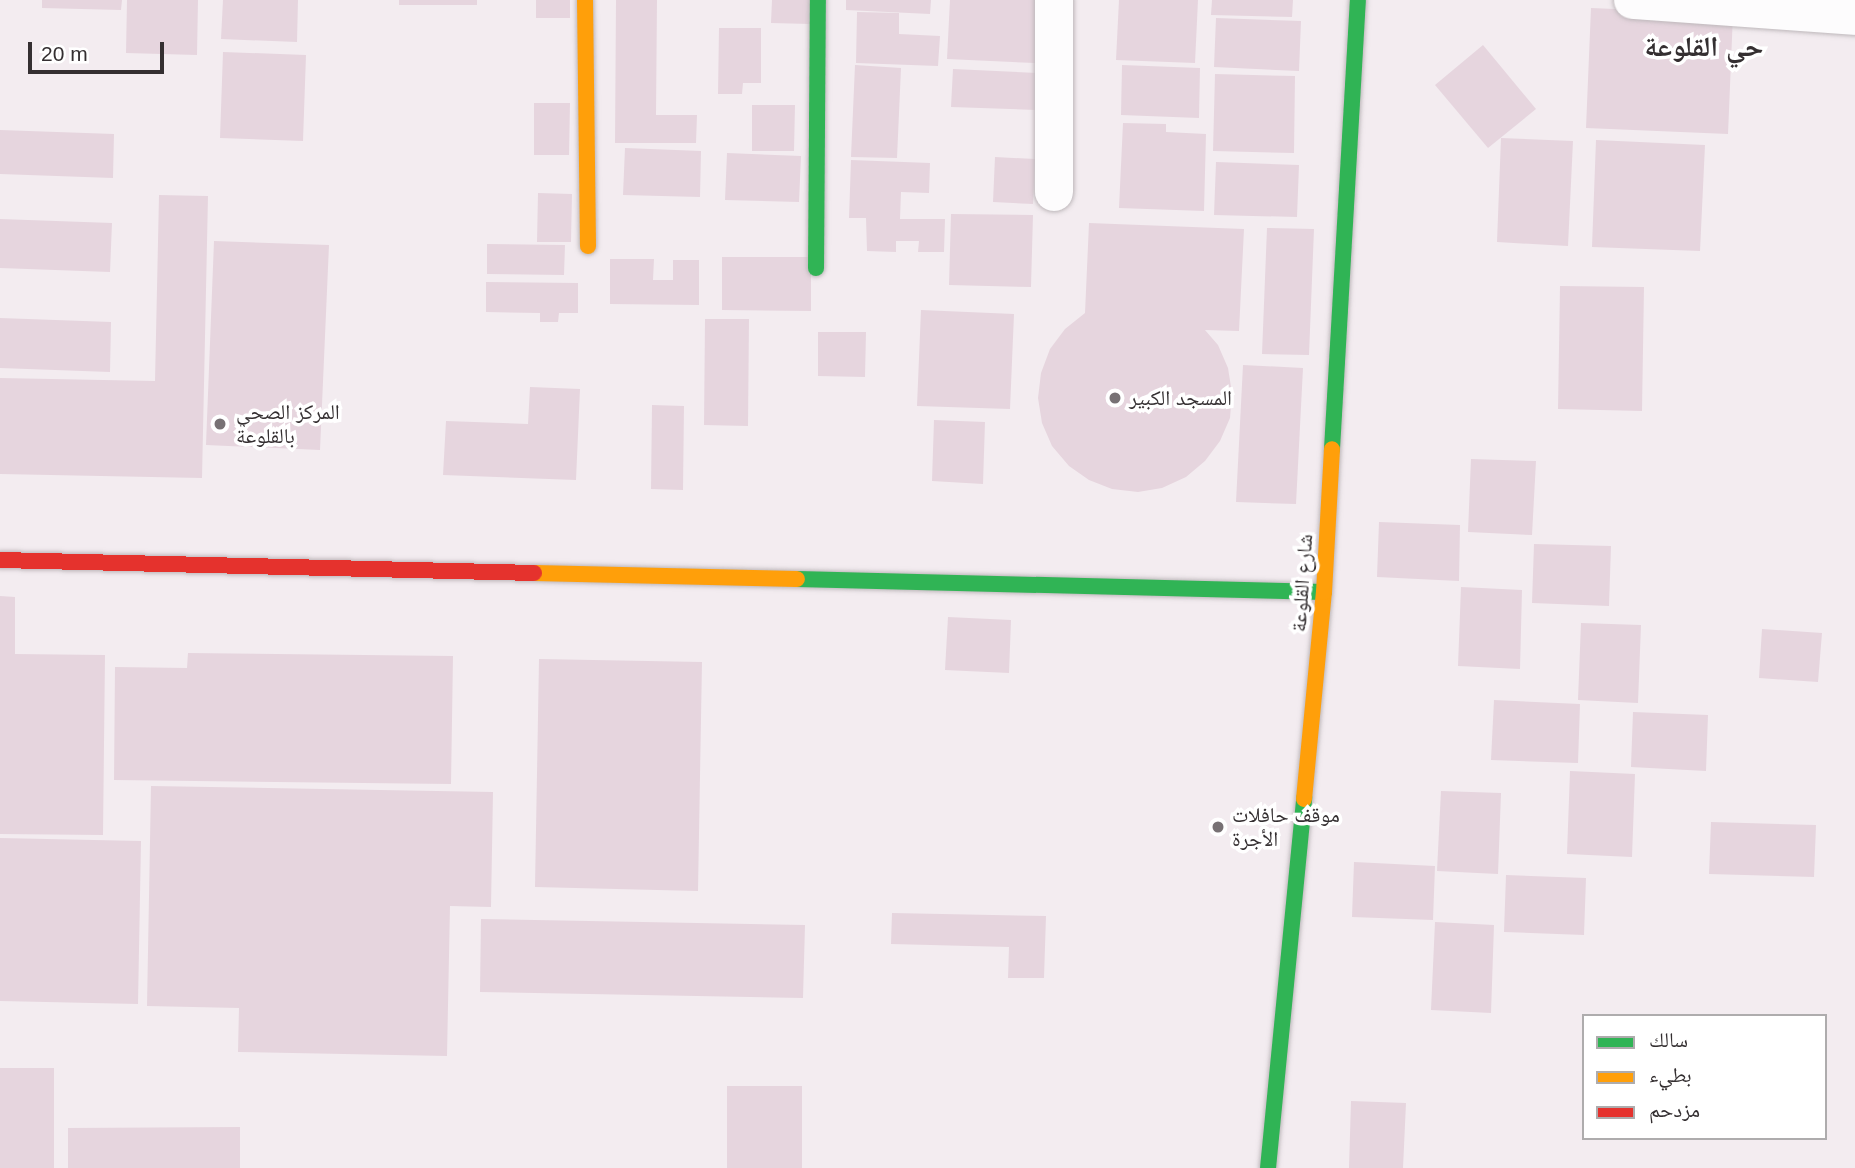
<!DOCTYPE html>
<html>
<head>
<meta charset="utf-8">
<style>
	body { margin:0 }
	#map { position:relative; width:1855px; height:1168px; overflow:hidden; background:#f3ecf0; font-family:Helvetica,"Noto Naskh Arabic",sans-serif }
	div>[style] { position:absolute }
	.building>* { inset:0; background:#e6d5de }
	.roads { filter:drop-shadow(0 0 2px #beb8bb) drop-shadow(0 0 2px #beb8bb) }
	.street>* { height:38px; margin:-19px; padding:0 19px; transform-origin:19px; border-radius:19px; background:#fdfcfd }
	.fast>* { height:16px; margin:-8px; padding:0 8px; transform-origin:8px; border-radius:8px; background:#30b455 }
	.slow>* { height:16px; margin:-8px; padding:0 8px; transform-origin:8px; border-radius:8px; background:#ff9f0a }
	.jam>* { height:16px; margin:-8px; padding:0 8px; transform-origin:8px; border-radius:8px; background:#e5322d }
	.dots>* { width:19px; height:19px; translate:-50% -50%; box-sizing:border-box; border:4px solid #fff; border-radius:50% }
	span { translate:-50% -50%; white-space:nowrap; text-align:center; line-height:1.15; -webkit-text-stroke:7px #fff; paint-order:stroke }
	.poi-label { font-size:21px; color:#342f31 }
	.left { translate:0 -50%; text-align:left }
	.street-label { font-size:21px; color:#342f31 }
	.district-label { font-size:28px; color:#342f31; font-weight:700 }
	.legend { position:absolute; left:1582px; top:1014px; width:245px; height:126px; box-sizing:border-box; background:#fff; border:2px solid #aeacad; margin:0; padding:9px 12px; list-style:none; font-size:21px; color:#342f31 }
	.legend li { display:flex; align-items:center; gap:14px; height:35px }
	.legend b { width:35px; border:2px solid #aeacad }
	.scale { position:absolute; left:28px; top:42px; width:136px; height:32px; box-sizing:border-box; border:4px solid #342f31; border-top:0; padding-left:9px; font-size:21px; line-height:24px; white-space:nowrap; color:#342f31; -webkit-text-stroke:5px #fff; paint-order:stroke }
</style>
</head>
<body>
<div id="map">
	<div class="building">
		<i style="clip-path:polygon(42px 0,122px 0,121px 10px,42px 8px)"></i>
		<i style="clip-path:polygon(127px 0,198px 0,197px 55px,126px 53px)"></i>
		<i style="clip-path:polygon(223px 0,298px 0,297px 42px,221px 39px)"></i>
		<i style="clip-path:polygon(399px 0,477px 0,477px 5px,399px 5px)"></i>
		<i style="clip-path:polygon(536px 0,570px 0,570px 18px,536px 18px)"></i>
		<i style="clip-path:polygon(616px 0,657px 0,656px 115px,697px 115px,696px 143px,615px 143px)"></i>
		<i style="clip-path:polygon(772px 0,811px 0,810px 24px,771px 23px)"></i>
		<i style="clip-path:polygon(846px 0,931px 0,930px 14px,846px 10px)"></i>
		<i style="clip-path:polygon(950px 0,1038px 0,1035px 63px,947px 59px)"></i>
		<i style="clip-path:polygon(1119px 0,1198px 0,1195px 63px,1116px 60px)"></i>
		<i style="clip-path:polygon(1212px 0,1293px 0,1292px 17px,1211px 15px)"></i>
		<i style="clip-path:polygon(1591px 8px,1733px 14px,1728px 134px,1586px 128px)"></i>
		<i style="clip-path:polygon(857px 12px,899px 13px,899px 34px,940px 36px,938px 66px,856px 63px)"></i>
		<i style="clip-path:polygon(1216px 18px,1301px 21px,1299px 71px,1214px 67px)"></i>
		<i style="clip-path:polygon(719px 28px,761px 28px,761px 83px,743px 83px,742px 94px,718px 94px)"></i>
		<i style="clip-path:polygon(1483px 45px,1536px 109px,1488px 148px,1435px 85px)"></i>
		<i style="clip-path:polygon(223px 52px,306px 55px,303px 141px,220px 138px)"></i>
		<i style="clip-path:polygon(855px 65px,901px 68px,897px 158px,851px 157px)"></i>
		<i style="clip-path:polygon(1122px 65px,1200px 68px,1199px 118px,1121px 115px)"></i>
		<i style="clip-path:polygon(953px 69px,1037px 73px,1036px 110px,951px 107px)"></i>
		<i style="clip-path:polygon(1215px 74px,1295px 76px,1294px 153px,1213px 151px)"></i>
		<i style="clip-path:polygon(534px 103px,570px 103px,569px 155px,534px 155px)"></i>
		<i style="clip-path:polygon(752px 105px,795px 105px,794px 151px,752px 151px)"></i>
		<i style="clip-path:polygon(1123px 123px,1166px 124px,1166px 132px,1206px 134px,1204px 211px,1119px 208px)"></i>
		<i style="clip-path:polygon(0 130px,114px 134px,113px 178px,0 174px)"></i>
		<i style="clip-path:polygon(1501px 138px,1573px 141px,1568px 246px,1497px 242px)"></i>
		<i style="clip-path:polygon(1596px 140px,1705px 145px,1700px 251px,1592px 247px)"></i>
		<i style="clip-path:polygon(625px 148px,701px 151px,700px 197px,623px 195px)"></i>
		<i style="clip-path:polygon(727px 153px,801px 156px,799px 202px,725px 200px)"></i>
		<i style="clip-path:polygon(995px 157px,1035px 159px,1033px 204px,993px 202px)"></i>
		<i style="clip-path:polygon(851px 160px,930px 163px,929px 193px,901px 192px,900px 219px,945px 219px,944px 252px,918px 252px,919px 241px,896px 241px,896px 252px,867px 251px,866px 218px,849px 218px)"></i>
		<i style="clip-path:polygon(1216px 162px,1299px 165px,1297px 217px,1214px 215px)"></i>
		<i style="clip-path:polygon(538px 193px,572px 194px,571px 242px,537px 242px)"></i>
		<i style="clip-path:polygon(159px 195px,208px 196px,202px 478px,0 474px,0 378px,155px 381px)"></i>
		<i style="clip-path:polygon(951px 214px,1033px 215px,1031px 287px,949px 285px)"></i>
		<i style="clip-path:polygon(0 219px,112px 223px,110px 272px,0 268px)"></i>
		<i style="clip-path:polygon(1089px 223px,1244px 229px,1239px 331px,1205px 330px,1218px 345px,1228px 368px,1232px 393px,1230px 418px,1220px 441px,1205px 461px,1186px 477px,1162px 488px,1138px 492px,1112px 489px,1089px 480px,1069px 466px,1052px 446px,1042px 423px,1038px 398px,1041px 373px,1050px 349px,1065px 329px,1085px 313px)"></i>
		<i style="clip-path:polygon(1267px 228px,1314px 229px,1309px 355px,1262px 354px)"></i>
		<i style="clip-path:polygon(214px 241px,329px 245px,320px 450px,206px 445px)"></i>
		<i style="clip-path:polygon(487px 244px,565px 245px,564px 275px,487px 274px)"></i>
		<i style="clip-path:polygon(722px 257px,811px 257px,811px 311px,722px 310px)"></i>
		<i style="clip-path:polygon(610px 259px,654px 259px,653px 280px,673px 280px,673px 260px,699px 260px,699px 305px,610px 304px)"></i>
		<i style="clip-path:polygon(486px 282px,578px 283px,578px 313px,559px 313px,558px 322px,540px 322px,540px 313px,486px 312px)"></i>
		<i style="clip-path:polygon(1560px 286px,1644px 287px,1642px 411px,1558px 409px)"></i>
		<i style="clip-path:polygon(921px 310px,1014px 314px,1010px 409px,917px 406px)"></i>
		<i style="clip-path:polygon(0 318px,111px 322px,110px 372px,0 368px)"></i>
		<i style="clip-path:polygon(705px 319px,749px 319px,748px 426px,704px 425px)"></i>
		<i style="clip-path:polygon(818px 332px,866px 332px,865px 377px,818px 376px)"></i>
		<i style="clip-path:polygon(1243px 365px,1303px 368px,1296px 504px,1236px 502px)"></i>
		<i style="clip-path:polygon(530px 387px,580px 389px,576px 480px,443px 475px,446px 421px,528px 424px)"></i>
		<i style="clip-path:polygon(652px 405px,684px 406px,683px 490px,651px 489px)"></i>
		<i style="clip-path:polygon(934px 420px,985px 422px,983px 484px,932px 481px)"></i>
		<i style="clip-path:polygon(1471px 459px,1536px 461px,1532px 535px,1468px 532px)"></i>
		<i style="clip-path:polygon(1379px 522px,1460px 525px,1459px 581px,1377px 577px)"></i>
		<i style="clip-path:polygon(1534px 544px,1611px 546px,1609px 606px,1532px 603px)"></i>
		<i style="clip-path:polygon(1461px 587px,1522px 590px,1520px 669px,1458px 666px)"></i>
		<i style="clip-path:polygon(0 596px,15px 597px,15px 654px,105px 655px,103px 835px,0 834px)"></i>
		<i style="clip-path:polygon(948px 617px,1011px 620px,1009px 673px,945px 670px)"></i>
		<i style="clip-path:polygon(1581px 623px,1641px 625px,1638px 703px,1578px 700px)"></i>
		<i style="clip-path:polygon(1762px 629px,1822px 633px,1818px 682px,1759px 678px)"></i>
		<i style="clip-path:polygon(188px 653px,453px 656px,451px 784px,114px 780px,115px 667px,187px 668px)"></i>
		<i style="clip-path:polygon(539px 659px,702px 662px,698px 891px,535px 887px)"></i>
		<i style="clip-path:polygon(1494px 700px,1580px 704px,1578px 763px,1491px 760px)"></i>
		<i style="clip-path:polygon(1633px 712px,1708px 715px,1706px 771px,1631px 767px)"></i>
		<i style="clip-path:polygon(1570px 771px,1635px 774px,1632px 857px,1567px 854px)"></i>
		<i style="clip-path:polygon(151px 786px,493px 792px,491px 907px,450px 906px,447px 1056px,238px 1052px,239px 1008px,147px 1006px)"></i>
		<i style="clip-path:polygon(1441px 791px,1501px 793px,1498px 874px,1437px 871px)"></i>
		<i style="clip-path:polygon(1711px 822px,1816px 825px,1814px 877px,1709px 874px)"></i>
		<i style="clip-path:polygon(0 838px,141px 841px,138px 1004px,0 1001px)"></i>
		<i style="clip-path:polygon(1354px 862px,1435px 866px,1433px 920px,1352px 917px)"></i>
		<i style="clip-path:polygon(1506px 875px,1586px 878px,1584px 935px,1504px 932px)"></i>
		<i style="clip-path:polygon(892px 913px,1046px 916px,1044px 978px,1008px 978px,1009px 947px,891px 944px)"></i>
		<i style="clip-path:polygon(481px 919px,805px 925px,803px 998px,480px 992px)"></i>
		<i style="clip-path:polygon(1435px 922px,1494px 925px,1491px 1013px,1431px 1010px)"></i>
		<i style="clip-path:polygon(0 1068px,54px 1068px,54px 1168px,0 1168px)"></i>
		<i style="clip-path:polygon(727px 1086px,802px 1086px,802px 1168px,727px 1168px)"></i>
		<i style="clip-path:polygon(1351px 1101px,1406px 1103px,1403px 1168px,1349px 1168px)"></i>
		<i style="clip-path:polygon(240px 1127px,240px 1168px,68px 1168px,68px 1128px)"></i>
	</div>
	<div class="roads">
		<div class="street">
			<i style="left:1633px;top:0;width:223px;rotate:4.1deg"></i>
			<i style="left:1054px;top:192px;width:192px;rotate:-90deg"></i>
		</div>
		<div class="fast">
			<i style="left:816px;top:268px;width:268px;rotate:-89.6deg"></i>
			<i style="left:1332px;top:449px;width:450px;rotate:-86.7deg"></i>
			<i style="left:797px;top:579px;width:527px;rotate:1.41deg"></i>
			<i style="left:1268px;top:1168px;width:371px;rotate:-84.4deg"></i>
		</div>
		<div class="slow">
			<i style="left:585px;top:0;width:246px;rotate:89.3deg"></i>
			<i style="left:534px;top:573px;width:263px;rotate:1.3deg"></i>
			<i style="left:1304px;top:799px;width:208px;rotate:-84.5deg"></i>
			<i style="left:1324px;top:592px;width:143px;rotate:-86.8deg"></i>
		</div>
		<div class="jam">
			<i style="left:0;top:560px;width:534px;rotate:1.39deg"></i>
		</div>
	</div>
	<div class="dots">
		<i style="left:1115px;top:398px;background:#777174"></i>
		<i style="left:220px;top:424px;background:#777174"></i>
		<i style="left:1218px;top:827px;background:#777174"></i>
	</div>
	<div class="poi-label">
		<span class="left" style="left:1129px;top:398px">المسجد الكبير</span>
		<span class="left" style="left:236px;top:424px">المركز الصحي<br>بالقلوعة</span>
		<span class="left" style="left:1232px;top:827px">موقف حافلات<br>الأجرة</span>
	</div>
	<div class="street-label">
		<span style="left:1302px;top:583px;rotate:-86deg">شارع القلوعة</span>
	</div>
	<div class="district-label">
		<span style="left:1704px;top:47px">حي القلوعة</span>
	</div>
	<ul class="legend">
	<li><b style="height:9px;background:#30b455"></b>سالك</li>
	<li><b style="height:9px;background:#ff9f0a"></b>بطيء</li>
	<li><b style="height:9px;background:#e5322d"></b>مزدحم</li>
	</ul>
	<div class="scale">20 m</div>
</div>
</body>
</html>
